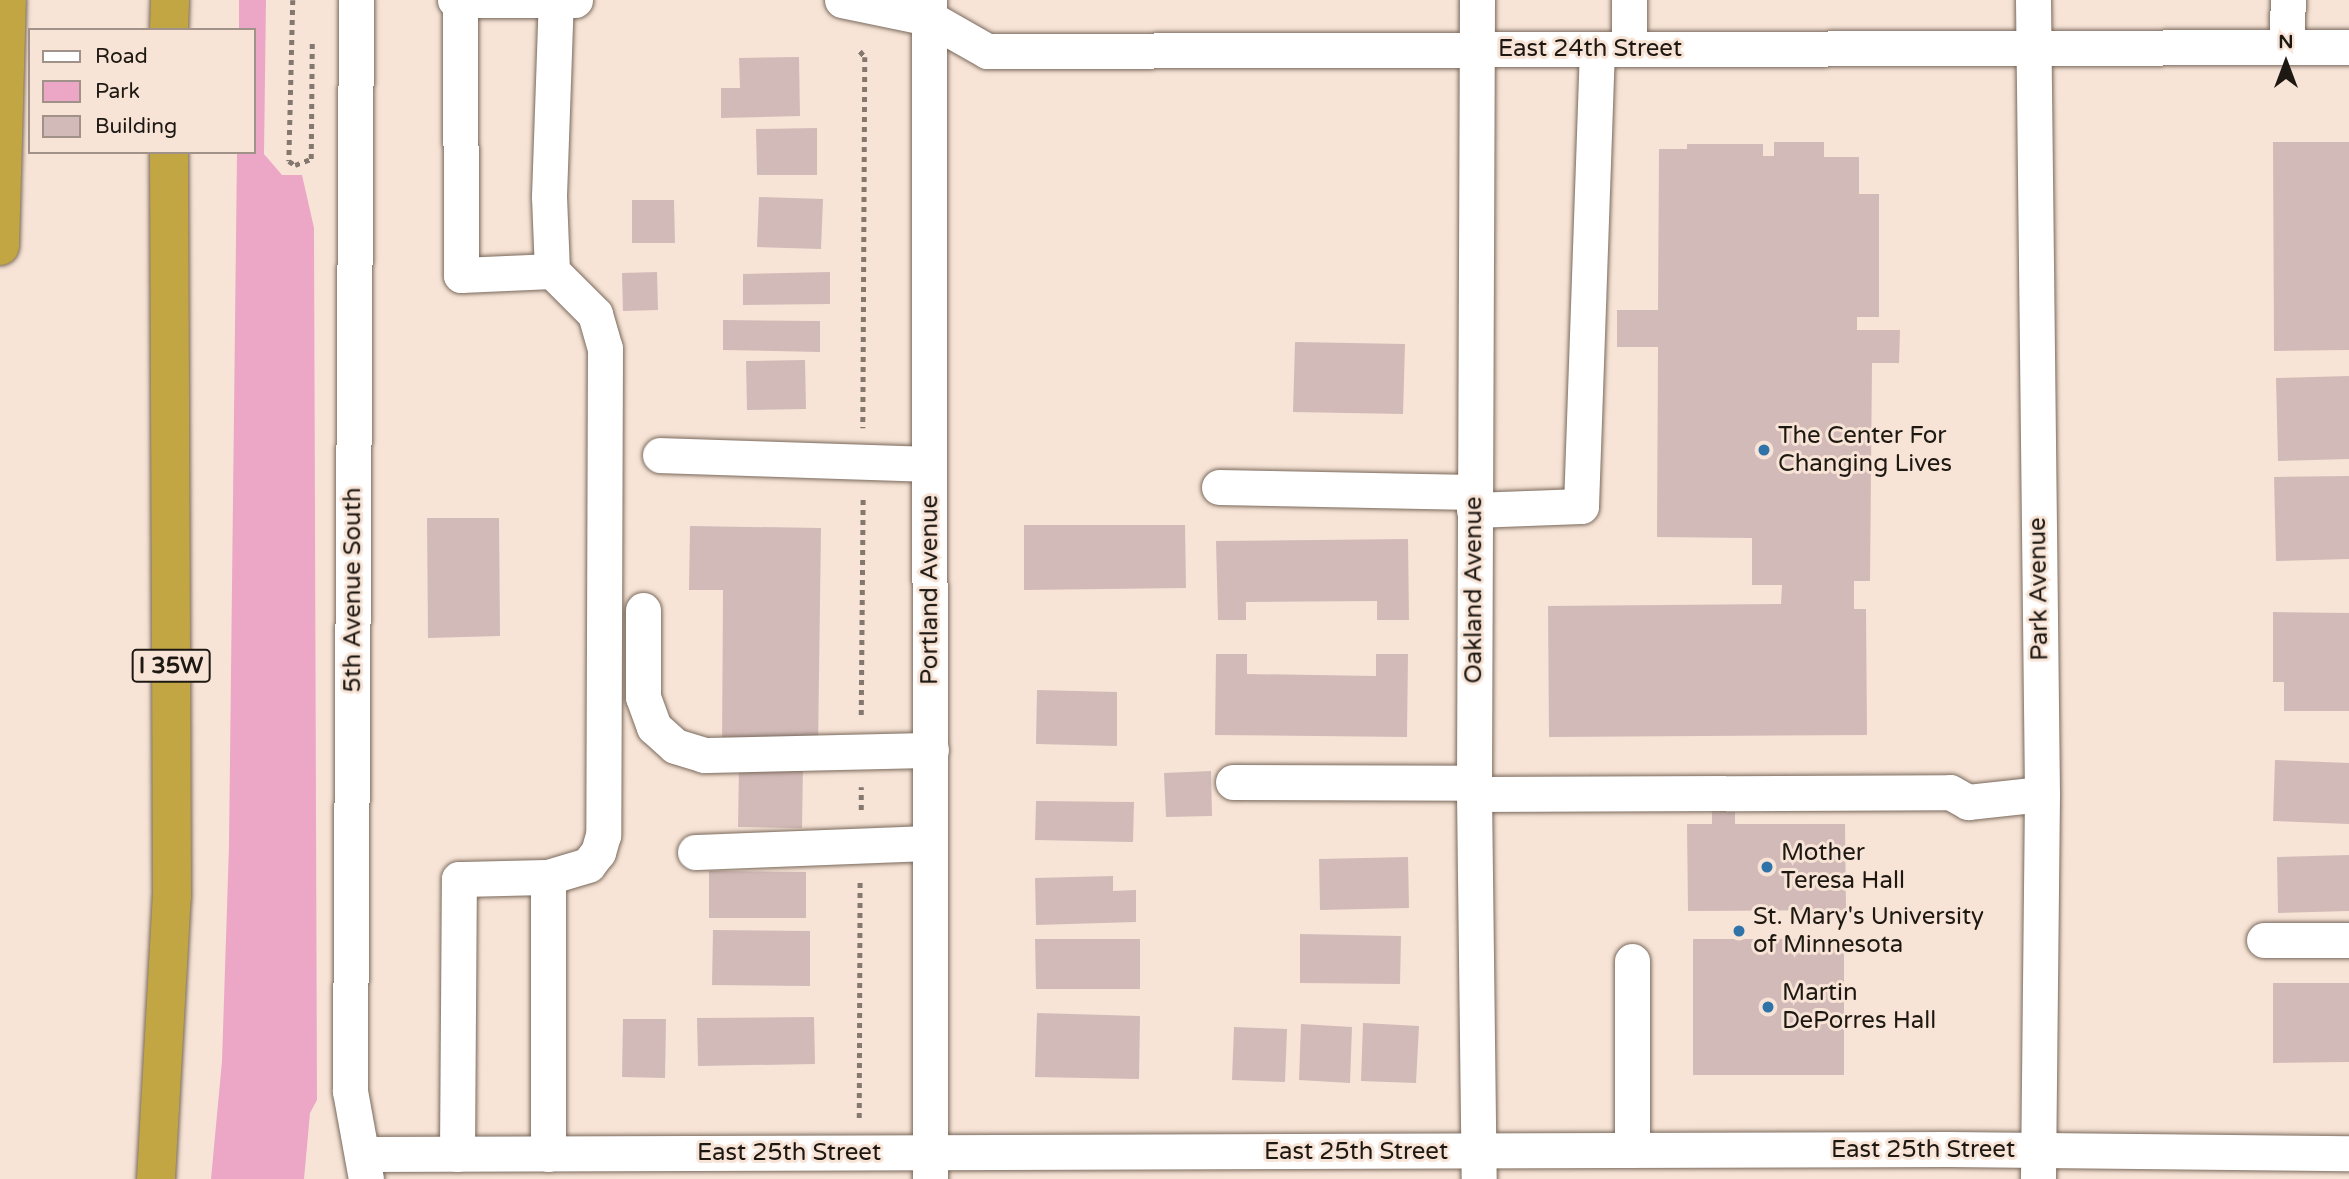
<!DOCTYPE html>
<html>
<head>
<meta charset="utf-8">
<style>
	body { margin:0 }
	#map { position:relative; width:2349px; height:1179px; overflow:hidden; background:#f7e4d6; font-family:"Varela Round",sans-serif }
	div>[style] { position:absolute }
	.green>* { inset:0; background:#eca7c7 }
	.building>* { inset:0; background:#d2bab8 }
	.path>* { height:4.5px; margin-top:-2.25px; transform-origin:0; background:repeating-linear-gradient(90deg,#83776e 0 5px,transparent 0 10px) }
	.roads { filter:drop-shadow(0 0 2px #79695c) drop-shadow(0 0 2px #79695c) }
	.minor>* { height:35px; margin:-17.5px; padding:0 17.5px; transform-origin:17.5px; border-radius:17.5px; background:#fff }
	.highway>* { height:38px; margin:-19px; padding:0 19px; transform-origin:19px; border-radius:19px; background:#c1a643 }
	.dots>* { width:19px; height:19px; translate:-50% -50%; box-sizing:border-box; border:4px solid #f7e4d6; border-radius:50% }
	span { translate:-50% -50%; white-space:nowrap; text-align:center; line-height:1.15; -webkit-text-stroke:6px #f7e4d6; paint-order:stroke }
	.shield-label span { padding:2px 5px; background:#f7e4d6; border:2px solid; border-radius:5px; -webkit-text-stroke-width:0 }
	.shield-label { font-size:23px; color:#1e1813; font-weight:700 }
	.street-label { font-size:24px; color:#1e1813 }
	.poi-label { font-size:24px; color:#1e1813 }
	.left { translate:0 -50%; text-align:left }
	.legend { position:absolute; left:28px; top:28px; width:228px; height:126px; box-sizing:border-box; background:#f7e4d6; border:2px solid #a09288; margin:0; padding:9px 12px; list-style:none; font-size:21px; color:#1e1813 }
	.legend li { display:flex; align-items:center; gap:14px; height:35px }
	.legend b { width:35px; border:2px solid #a09288 }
	.north { position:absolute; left:2251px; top:28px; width:70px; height:70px; -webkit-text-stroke:5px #f7e4d6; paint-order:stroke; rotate:0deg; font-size:19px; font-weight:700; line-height:28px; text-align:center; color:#1e1813 }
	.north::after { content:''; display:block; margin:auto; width:24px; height:32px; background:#1e1813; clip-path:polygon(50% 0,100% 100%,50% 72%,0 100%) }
</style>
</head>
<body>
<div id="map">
	<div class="green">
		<i style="clip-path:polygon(239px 0,266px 0,264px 154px,282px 175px,302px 175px,314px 228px,317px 1100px,310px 1113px,304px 1179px,211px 1179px,222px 1061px,229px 845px,237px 152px,254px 152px,254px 30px,239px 30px)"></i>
	</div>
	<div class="building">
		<i style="clip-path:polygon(799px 57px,800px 116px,721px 118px,721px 88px,740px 88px,739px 58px)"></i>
		<i style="clip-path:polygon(817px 128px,817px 175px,757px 175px,756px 129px)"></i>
		<i style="clip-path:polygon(1774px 142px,1824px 142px,1824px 157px,1859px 157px,1859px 194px,1879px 194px,1879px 317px,1857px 317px,1857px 330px,1900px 330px,1899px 363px,1872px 363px,1870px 581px,1854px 581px,1854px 609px,1866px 609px,1867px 735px,1549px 737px,1548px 606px,1781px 604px,1782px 585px,1752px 585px,1752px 538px,1657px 537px,1658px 347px,1617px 347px,1617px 310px,1658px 310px,1659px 149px,1687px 149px,1687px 144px,1763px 144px,1763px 156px,1774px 156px)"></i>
		<i style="clip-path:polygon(2273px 142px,2349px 142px,2349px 350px,2274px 351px)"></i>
		<i style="clip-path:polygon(759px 197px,823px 199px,821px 249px,757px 247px)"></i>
		<i style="clip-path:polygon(632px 200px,674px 200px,675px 243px,632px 243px)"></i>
		<i style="clip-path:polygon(657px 272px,658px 310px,623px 311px,622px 273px)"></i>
		<i style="clip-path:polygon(830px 272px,830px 304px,743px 305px,743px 274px)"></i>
		<i style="clip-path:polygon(723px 320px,820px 321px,820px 352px,723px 350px)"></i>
		<i style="clip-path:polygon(1295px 342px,1405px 344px,1403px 414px,1293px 412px)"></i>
		<i style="clip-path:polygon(805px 360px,806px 409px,747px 410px,746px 361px)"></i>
		<i style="clip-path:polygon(2349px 376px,2349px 459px,2278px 461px,2276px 378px)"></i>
		<i style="clip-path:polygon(2349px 476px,2349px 559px,2276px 561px,2274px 477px)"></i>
		<i style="clip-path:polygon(427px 518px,499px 518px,500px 636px,428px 638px)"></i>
		<i style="clip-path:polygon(1024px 525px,1185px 525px,1186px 588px,1024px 590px)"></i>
		<i style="clip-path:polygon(690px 526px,821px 528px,818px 748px,722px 747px,723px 590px,689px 590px)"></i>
		<i style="clip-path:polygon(1408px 539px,1409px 620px,1377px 620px,1377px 601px,1246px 602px,1246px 620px,1218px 620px,1216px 541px)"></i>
		<i style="clip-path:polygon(2273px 612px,2349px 613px,2349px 711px,2284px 711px,2284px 682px,2273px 682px)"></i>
		<i style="clip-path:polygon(1216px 654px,1247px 654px,1247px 674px,1376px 676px,1376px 654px,1408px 654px,1407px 737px,1215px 735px)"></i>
		<i style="clip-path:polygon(1037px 690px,1117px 692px,1117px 746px,1036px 744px)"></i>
		<i style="clip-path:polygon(2275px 760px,2349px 763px,2349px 824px,2273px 821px)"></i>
		<i style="clip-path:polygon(739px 763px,803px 765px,802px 828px,738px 827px)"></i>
		<i style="clip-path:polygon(1211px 771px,1212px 816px,1166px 817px,1164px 773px)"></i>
		<i style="clip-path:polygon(1036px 801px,1134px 802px,1133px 842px,1035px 840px)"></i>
		<i style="clip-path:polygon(1712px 811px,1735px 811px,1735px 824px,1845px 824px,1846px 910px,1688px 911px,1687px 824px,1712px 824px)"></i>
		<i style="clip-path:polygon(2349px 855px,2349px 911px,2278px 913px,2277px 857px)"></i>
		<i style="clip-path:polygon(1408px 857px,1409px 908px,1320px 910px,1319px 859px)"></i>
		<i style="clip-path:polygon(709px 871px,806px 872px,806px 918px,709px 918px)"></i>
		<i style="clip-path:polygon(1113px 876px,1113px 891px,1136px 890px,1136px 922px,1036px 925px,1035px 878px)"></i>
		<i style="clip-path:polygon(713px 930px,810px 931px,810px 986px,712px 985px)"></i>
		<i style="clip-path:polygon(1300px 934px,1401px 936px,1400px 984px,1300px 983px)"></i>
		<i style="clip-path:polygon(1035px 939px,1140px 939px,1140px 989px,1036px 989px)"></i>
		<i style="clip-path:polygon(1693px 939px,1844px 939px,1844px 1075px,1693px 1075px)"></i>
		<i style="clip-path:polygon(2273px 983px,2349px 983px,2349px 1062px,2273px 1063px)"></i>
		<i style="clip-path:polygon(1037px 1013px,1140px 1016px,1139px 1079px,1035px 1077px)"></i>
		<i style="clip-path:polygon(814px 1017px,815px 1064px,698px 1066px,697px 1018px)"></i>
		<i style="clip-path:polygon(623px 1019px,666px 1019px,665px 1078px,622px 1077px)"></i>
		<i style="clip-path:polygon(1363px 1023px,1419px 1026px,1416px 1083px,1361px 1081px)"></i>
		<i style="clip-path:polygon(1301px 1024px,1352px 1027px,1350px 1083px,1299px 1080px)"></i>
		<i style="clip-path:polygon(1234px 1027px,1287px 1029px,1285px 1082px,1232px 1080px)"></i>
	</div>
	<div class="path">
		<i style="left:293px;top:0;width:161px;rotate:91.4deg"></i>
		<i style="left:289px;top:161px;width:7px;rotate:34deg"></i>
		<i style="left:295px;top:165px;width:17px;rotate:-21deg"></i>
		<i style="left:311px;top:159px;width:117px;rotate:-89.5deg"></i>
		<i style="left:860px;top:51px;width:8px;rotate:50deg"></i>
		<i style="left:865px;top:57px;width:371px;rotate:90.3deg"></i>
		<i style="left:861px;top:715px;width:219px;rotate:-89.5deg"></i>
		<i style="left:861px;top:810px;width:23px;rotate:-90deg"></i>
		<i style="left:859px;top:1118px;width:237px;rotate:-89.8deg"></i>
	</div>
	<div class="roads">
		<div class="minor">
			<i style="left:356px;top:0;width:1091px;rotate:90.32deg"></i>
			<i style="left:350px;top:1091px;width:89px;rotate:79.7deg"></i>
			<i style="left:455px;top:0;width:120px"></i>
			<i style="left:460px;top:0;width:275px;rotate:89.8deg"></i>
			<i style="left:461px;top:275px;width:91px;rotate:-2.5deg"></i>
			<i style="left:552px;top:271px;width:61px;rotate:45deg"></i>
			<i style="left:595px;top:314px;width:35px;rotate:74deg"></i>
			<i style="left:605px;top:348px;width:487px;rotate:90.2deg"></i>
			<i style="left:603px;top:835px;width:18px;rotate:106deg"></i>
			<i style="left:598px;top:852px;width:16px;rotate:128deg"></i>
			<i style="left:588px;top:865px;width:42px;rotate:163.3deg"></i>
			<i style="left:842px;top:0;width:89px;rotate:11.7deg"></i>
			<i style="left:929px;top:18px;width:67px;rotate:29.6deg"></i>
			<i style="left:987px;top:51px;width:1362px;rotate:-0.17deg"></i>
			<i style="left:929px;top:0;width:1179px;rotate:89.95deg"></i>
			<i style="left:1477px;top:0;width:794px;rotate:90.22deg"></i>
			<i style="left:1474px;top:794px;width:385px;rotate:89.3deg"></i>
			<i style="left:2033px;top:0;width:794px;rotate:89.35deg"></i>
			<i style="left:2042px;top:794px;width:385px;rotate:90.6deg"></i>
			<i style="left:2286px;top:47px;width:47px;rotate:-87.6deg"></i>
			<i style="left:1629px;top:49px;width:49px;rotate:-90deg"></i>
			<i style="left:552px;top:271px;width:75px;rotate:-92.3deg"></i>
			<i style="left:549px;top:196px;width:196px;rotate:-88deg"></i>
			<i style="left:660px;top:455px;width:269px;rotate:1.9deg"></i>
			<i style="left:1219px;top:487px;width:255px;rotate:1.1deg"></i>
			<i style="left:1474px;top:510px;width:107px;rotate:-2.1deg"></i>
			<i style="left:1581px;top:506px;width:457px;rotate:-88deg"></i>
			<i style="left:643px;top:610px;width:87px;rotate:90deg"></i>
			<i style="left:643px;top:697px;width:32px;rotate:70deg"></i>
			<i style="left:654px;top:727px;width:28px;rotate:42deg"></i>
			<i style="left:675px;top:746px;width:30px;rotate:17deg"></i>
			<i style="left:704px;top:755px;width:227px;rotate:-1.3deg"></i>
			<i style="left:1233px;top:782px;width:241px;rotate:0.2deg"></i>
			<i style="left:1474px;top:794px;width:476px;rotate:-0.2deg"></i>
			<i style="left:1950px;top:792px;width:21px;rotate:29deg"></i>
			<i style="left:1968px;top:802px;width:74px;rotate:-6.2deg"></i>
			<i style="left:695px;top:852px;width:235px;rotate:-2.2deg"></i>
			<i style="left:2264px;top:940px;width:85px"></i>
			<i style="left:1632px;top:961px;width:189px;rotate:90deg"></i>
			<i style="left:363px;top:1154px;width:1585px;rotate:-0.18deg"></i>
			<i style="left:1948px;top:1149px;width:401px;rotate:0.6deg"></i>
			<i style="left:457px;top:1154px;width:275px;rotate:-89.6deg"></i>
			<i style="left:459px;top:879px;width:89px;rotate:-1.3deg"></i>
			<i style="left:548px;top:877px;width:277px;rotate:90deg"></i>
		</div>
		<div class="highway">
			<i style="left:169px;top:30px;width:30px;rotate:-88deg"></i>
			<i style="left:0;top:246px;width:246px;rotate:-88.4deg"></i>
			<i style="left:156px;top:1179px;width:283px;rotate:-86.8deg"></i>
			<i style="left:172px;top:896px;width:744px;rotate:-90.23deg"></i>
		</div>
	</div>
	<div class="dots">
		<i style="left:1764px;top:450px;background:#3073a9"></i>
		<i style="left:1767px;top:867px;background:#3073a9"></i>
		<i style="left:1739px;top:931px;background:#3073a9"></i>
		<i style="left:1768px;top:1007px;background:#3073a9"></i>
	</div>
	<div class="shield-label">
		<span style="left:171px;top:666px">I 35W</span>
	</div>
	<div class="street-label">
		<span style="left:1590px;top:49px">East 24th Street</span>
		<span style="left:2039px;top:589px;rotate:-91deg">Park Avenue</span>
		<span style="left:353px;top:590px;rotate:-90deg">5th Avenue South</span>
		<span style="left:930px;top:590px;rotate:-90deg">Portland Avenue</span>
		<span style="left:1474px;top:590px;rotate:-90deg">Oakland Avenue</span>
		<span style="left:1923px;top:1150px">East 25th Street</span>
		<span style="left:1356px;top:1152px">East 25th Street</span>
		<span style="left:789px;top:1153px">East 25th Street</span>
	</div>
	<div class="poi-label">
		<span class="left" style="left:1778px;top:450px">The Center For<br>Changing Lives</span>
		<span class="left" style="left:1781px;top:867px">Mother<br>Teresa Hall</span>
		<span class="left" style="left:1753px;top:931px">St. Mary's University<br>of Minnesota</span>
		<span class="left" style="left:1782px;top:1007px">Martin<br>DePorres Hall</span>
	</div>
	<ul class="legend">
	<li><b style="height:9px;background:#fff"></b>Road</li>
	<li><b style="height:19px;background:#eca7c7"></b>Park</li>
	<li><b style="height:19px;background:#d2bab8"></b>Building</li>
	</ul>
	<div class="north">N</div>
</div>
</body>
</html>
